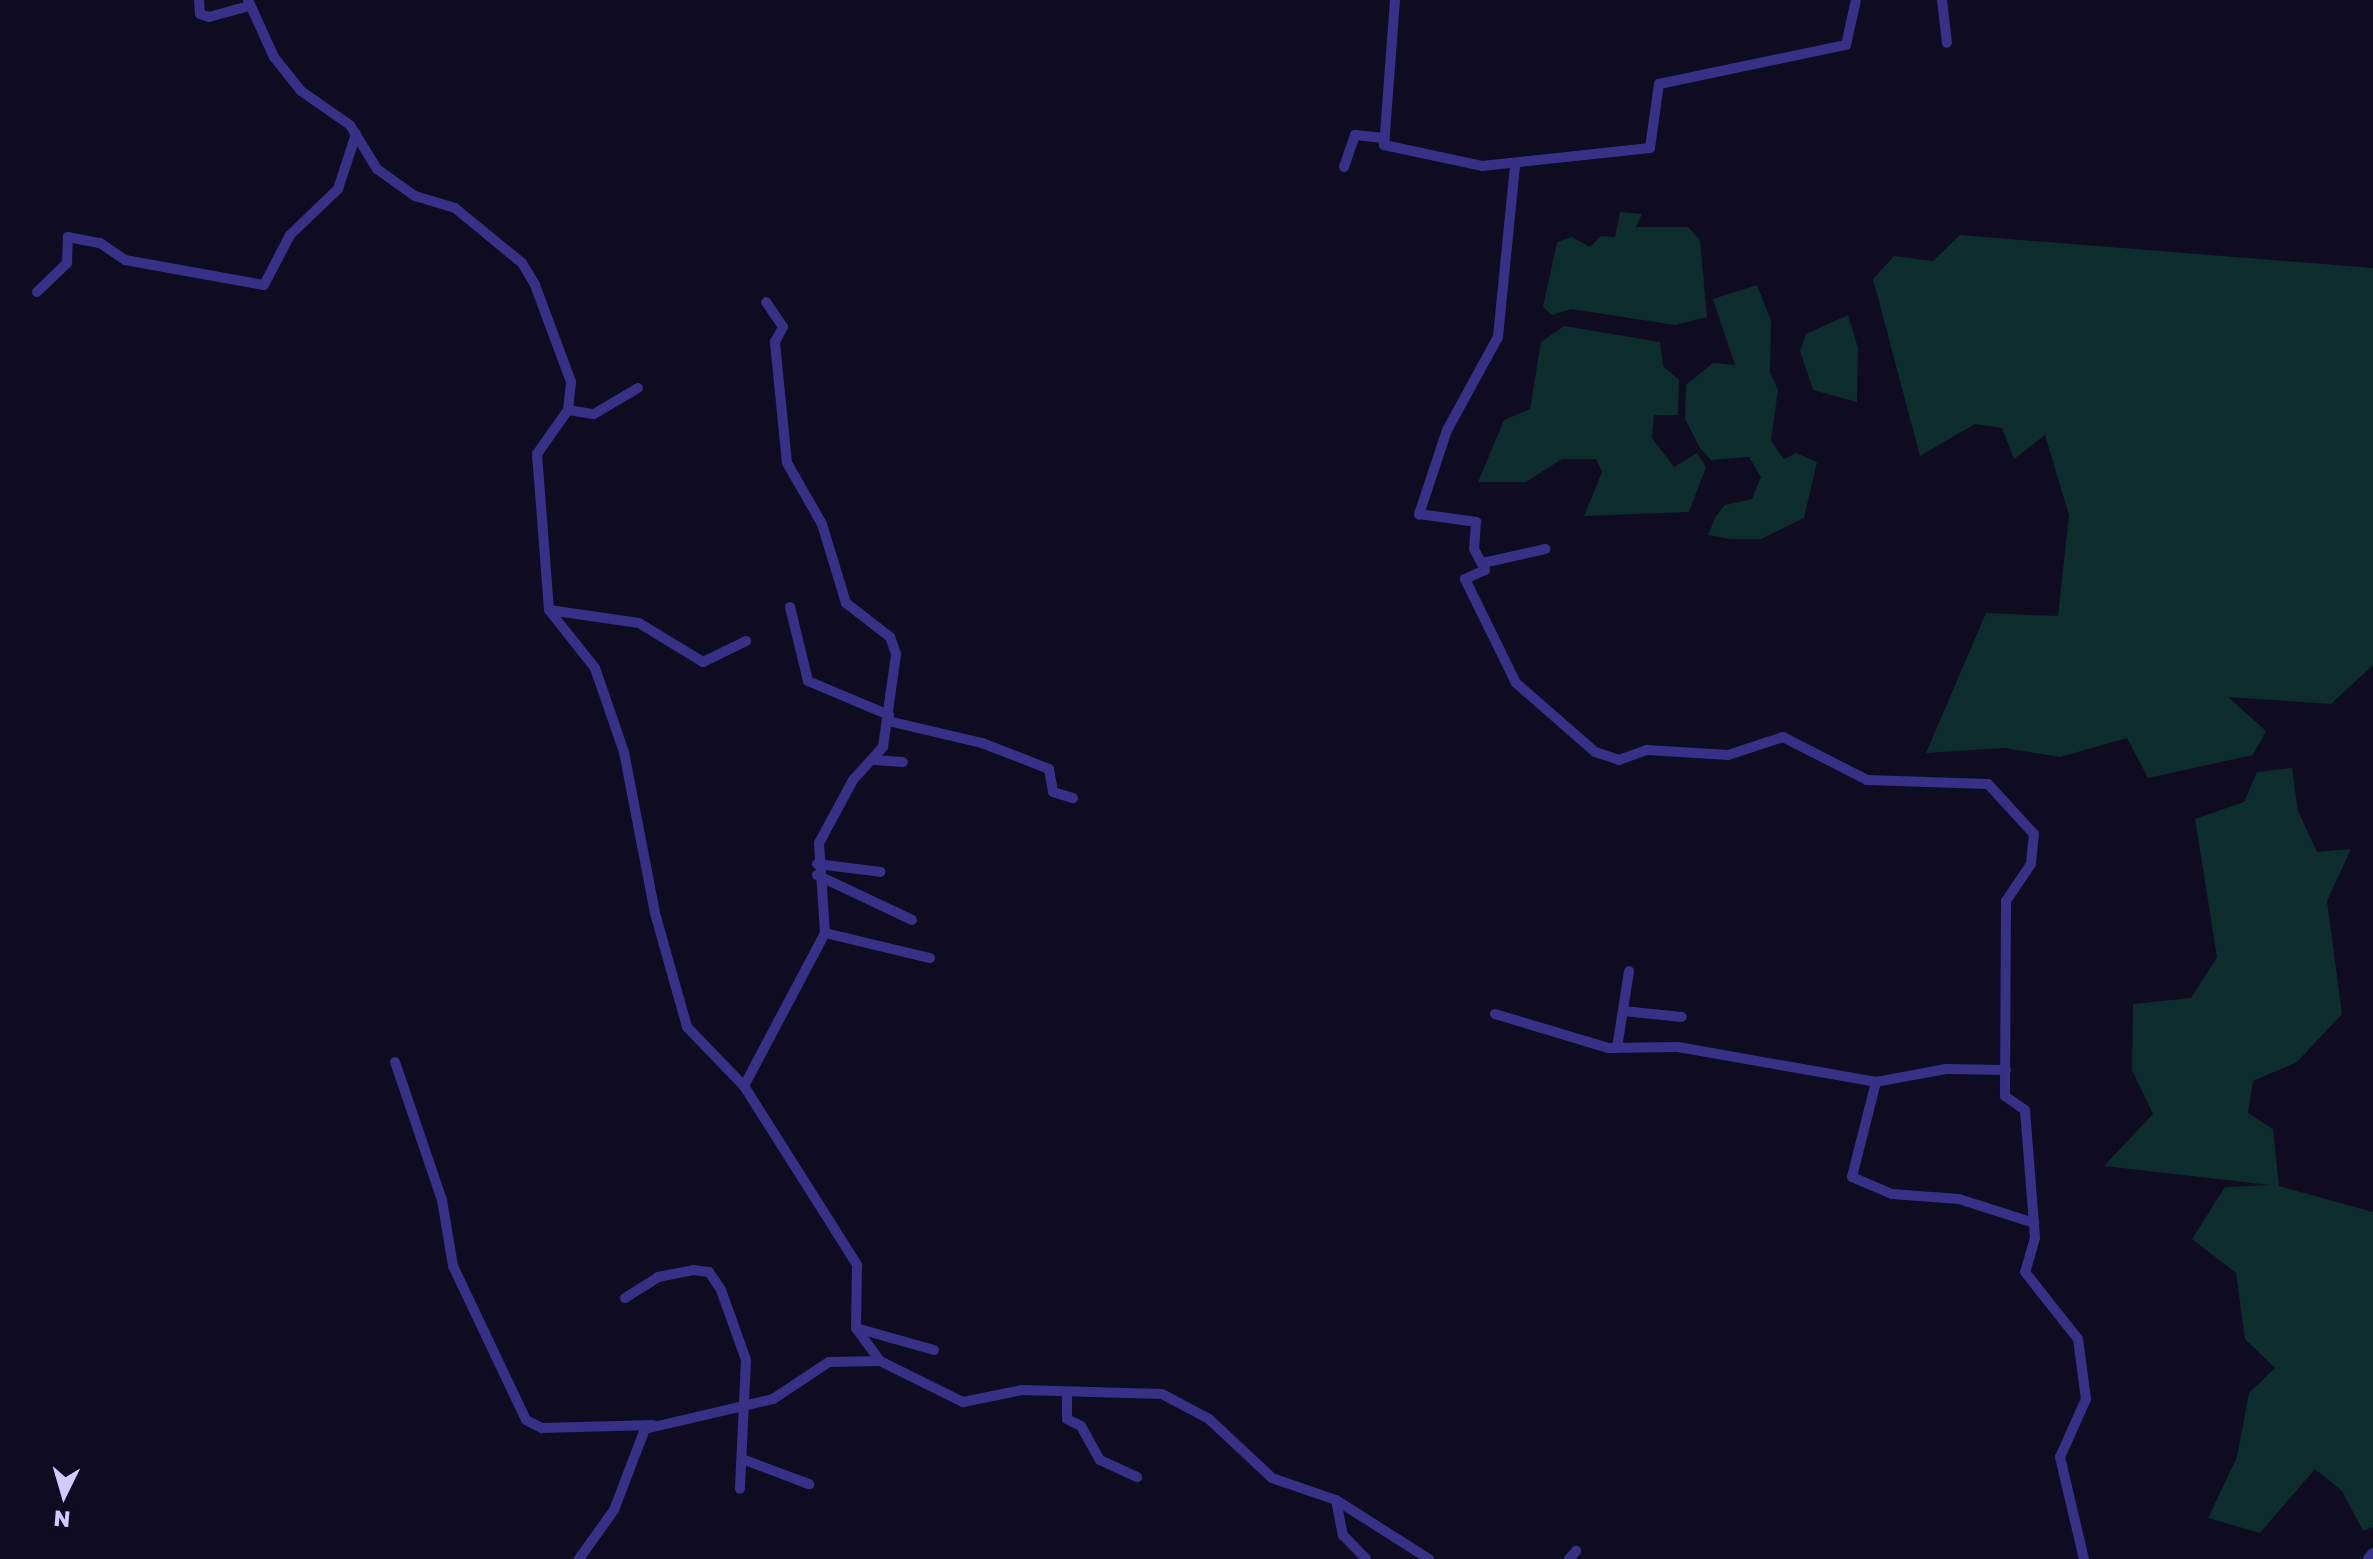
<!DOCTYPE html>
<html>
<head>
<meta charset="utf-8">
<style>
	body { margin:0 }
	#map { position:relative; width:2373px; height:1559px; overflow:hidden; background:#0f0b21; font-family:"Golos Text",sans-serif }
	div>[style] { position:absolute }
	.green>* { inset:0; background:#0d2c2c }
	.minor>* { height:10px; margin:-5px; padding:0 5px; transform-origin:5px; border-radius:5px; background:#363086 }
	.tertiary>* { height:12px; margin:-6px; padding:0 6px; transform-origin:6px; border-radius:6px; background:#363086 }
	span { translate:-50% -50%; white-space:nowrap; text-align:center; line-height:1.15; -webkit-text-stroke:8px #0f0b21; paint-order:stroke }
	.north { position:absolute; left:24px; top:1455px; width:80px; height:80px; -webkit-text-stroke:6px #0f0b21; paint-order:stroke; rotate:185deg; font-size:22px; font-weight:700; line-height:32px; text-align:center; color:#d3cbff }
	.north::after { content:''; display:block; margin:auto; width:28px; height:36px; background:#d3cbff; clip-path:polygon(50% 0,100% 100%,50% 72%,0 100%) }
</style>
</head>
<body>
<div id="map">
	<div class="green">
		<i style="clip-path:polygon(1620px 212px,1642px 214px,1636px 227px,1688px 227px,1700px 240px,1707px 317px,1675px 325px,1571px 309px,1552px 315px,1543px 307px,1557px 242px,1572px 237px,1590px 247px,1601px 236px,1615px 237px)"></i>
		<i style="clip-path:polygon(1960px 235px,2373px 268px,2373px 665px,2331px 704px,2228px 697px,2266px 731px,2253px 755px,2148px 778px,2127px 738px,2060px 757px,2004px 748px,1926px 753px,1986px 613px,2058px 616px,2069px 515px,2045px 435px,2014px 459px,2002px 428px,1975px 424px,1920px 456px,1873px 279px,1894px 256px,1933px 261px)"></i>
		<i style="clip-path:polygon(1757px 285px,1771px 321px,1770px 372px,1778px 390px,1771px 441px,1784px 459px,1796px 453px,1817px 462px,1804px 518px,1761px 539px,1731px 539px,1708px 535px,1716px 516px,1725px 505px,1752px 499px,1761px 477px,1749px 457px,1711px 460px,1700px 448px,1685px 419px,1686px 385px,1713px 363px,1735px 365px,1713px 299px)"></i>
		<i style="clip-path:polygon(1848px 315px,1858px 348px,1857px 402px,1813px 390px,1800px 351px,1806px 334px)"></i>
		<i style="clip-path:polygon(1564px 326px,1660px 342px,1663px 366px,1679px 380px,1678px 415px,1654px 415px,1652px 438px,1674px 467px,1697px 453px,1706px 467px,1689px 512px,1584px 516px,1602px 472px,1596px 459px,1562px 459px,1526px 482px,1478px 482px,1504px 420px,1530px 409px,1541px 342px)"></i>
		<i style="clip-path:polygon(2292px 768px,2298px 811px,2317px 852px,2351px 849px,2327px 901px,2342px 1014px,2297px 1062px,2253px 1081px,2248px 1113px,2273px 1129px,2279px 1186px,2373px 1212px,2373px 1527px,2363px 1531px,2342px 1491px,2315px 1469px,2260px 1533px,2208px 1518px,2237px 1457px,2249px 1393px,2275px 1368px,2245px 1339px,2236px 1273px,2192px 1239px,2225px 1187px,2270px 1185px,2104px 1166px,2153px 1114px,2132px 1070px,2133px 1004px,2191px 998px,2217px 957px,2195px 819px,2244px 802px,2257px 772px)"></i>
	</div>
	<div class="minor">
		<i style="left:199px;top:0;width:14px;rotate:86deg"></i>
		<i style="left:200px;top:14px;width:9px;rotate:18deg"></i>
		<i style="left:209px;top:17px;width:41px;rotate:-15.4deg"></i>
		<i style="left:248px;top:0;width:63px;rotate:65.5deg"></i>
		<i style="left:274px;top:57px;width:43px;rotate:51.5deg"></i>
		<i style="left:301px;top:91px;width:60px;rotate:34.8deg"></i>
		<i style="left:350px;top:125px;width:52px;rotate:58.5deg"></i>
		<i style="left:377px;top:169px;width:47px;rotate:35.4deg"></i>
		<i style="left:415px;top:196px;width:42px;rotate:16.7deg"></i>
		<i style="left:455px;top:208px;width:87px;rotate:39.4deg"></i>
		<i style="left:522px;top:263px;width:26px;rotate:59deg"></i>
		<i style="left:535px;top:285px;width:103px;rotate:69.6deg"></i>
		<i style="left:571px;top:382px;width:28px;rotate:96deg"></i>
		<i style="left:568px;top:410px;width:54px;rotate:125.2deg"></i>
		<i style="left:537px;top:454px;width:156px;rotate:85.6deg"></i>
		<i style="left:549px;top:610px;width:74px;rotate:51.6deg"></i>
		<i style="left:595px;top:668px;width:89px;rotate:71deg"></i>
		<i style="left:624px;top:752px;width:164px;rotate:79.1deg"></i>
		<i style="left:655px;top:913px;width:118px;rotate:74.3deg"></i>
		<i style="left:687px;top:1027px;width:82px;rotate:46deg"></i>
		<i style="left:744px;top:1086px;width:212px;rotate:57.7deg"></i>
		<i style="left:857px;top:1265px;width:63px;rotate:90.9deg"></i>
		<i style="left:856px;top:1328px;width:41px;rotate:54deg"></i>
		<i style="left:880px;top:1361px;width:93px;rotate:26.3deg"></i>
		<i style="left:963px;top:1402px;width:60px;rotate:-11.5deg"></i>
		<i style="left:1022px;top:1390px;width:140px;rotate:1.6deg"></i>
		<i style="left:1162px;top:1394px;width:53px;rotate:28deg"></i>
		<i style="left:1209px;top:1419px;width:86px;rotate:43.1deg"></i>
		<i style="left:1272px;top:1478px;width:68px;rotate:19deg"></i>
		<i style="left:1336px;top:1500px;width:110px;rotate:32.4deg"></i>
		<i style="left:1395px;top:0;width:145px;rotate:94.3deg"></i>
		<i style="left:1384px;top:145px;width:100px;rotate:12.1deg"></i>
		<i style="left:1482px;top:166px;width:169px;rotate:-6.1deg"></i>
		<i style="left:1650px;top:148px;width:65px;rotate:-82deg"></i>
		<i style="left:1659px;top:84px;width:191px;rotate:-11.8deg"></i>
		<i style="left:1846px;top:45px;width:46px;rotate:-77.5deg"></i>
		<i style="left:1942px;top:0;width:43px;rotate:83.4deg"></i>
		<i style="left:1515px;top:166px;width:172px;rotate:95.7deg"></i>
		<i style="left:1498px;top:337px;width:106px;rotate:118.7deg"></i>
		<i style="left:1447px;top:430px;width:89px;rotate:108.4deg"></i>
		<i style="left:1419px;top:514px;width:58px;rotate:8deg"></i>
		<i style="left:1476px;top:522px;width:27px;rotate:94deg"></i>
		<i style="left:1474px;top:549px;width:24px;rotate:62deg"></i>
		<i style="left:1485px;top:570px;width:22px;rotate:156deg"></i>
		<i style="left:1465px;top:579px;width:116px;rotate:63.9deg"></i>
		<i style="left:1516px;top:683px;width:105px;rotate:41.1deg"></i>
		<i style="left:1595px;top:752px;width:25px;rotate:18deg"></i>
		<i style="left:1619px;top:760px;width:30px;rotate:-20deg"></i>
		<i style="left:1647px;top:750px;width:81px;rotate:3.5deg"></i>
		<i style="left:1728px;top:755px;width:58px;rotate:-18.1deg"></i>
		<i style="left:1783px;top:737px;width:94px;rotate:27.1deg"></i>
		<i style="left:1867px;top:780px;width:121px;rotate:1.9deg"></i>
		<i style="left:1988px;top:784px;width:68px;rotate:47.4deg"></i>
		<i style="left:2034px;top:834px;width:30px;rotate:96deg"></i>
		<i style="left:2031px;top:864px;width:45px;rotate:124deg"></i>
		<i style="left:2006px;top:901px;width:195px;rotate:90.3deg"></i>
		<i style="left:2005px;top:1096px;width:24px;rotate:35deg"></i>
		<i style="left:2025px;top:1110px;width:128px;rotate:85.5deg"></i>
		<i style="left:2035px;top:1238px;width:35px;rotate:106deg"></i>
		<i style="left:2025px;top:1272px;width:85px;rotate:51.7deg"></i>
		<i style="left:2078px;top:1339px;width:61px;rotate:82.4deg"></i>
		<i style="left:2086px;top:1399px;width:64px;rotate:114.1deg"></i>
		<i style="left:2060px;top:1457px;width:105px;rotate:76.8deg"></i>
		<i style="left:1344px;top:167px;width:34px;rotate:-71deg"></i>
		<i style="left:1355px;top:135px;width:27px;rotate:6deg"></i>
		<i style="left:37px;top:292px;width:42px;rotate:-44deg"></i>
		<i style="left:67px;top:263px;width:26px;rotate:-88deg"></i>
		<i style="left:68px;top:237px;width:33px;rotate:11deg"></i>
		<i style="left:100px;top:243px;width:30px;rotate:34deg"></i>
		<i style="left:125px;top:260px;width:141px;rotate:10.2deg"></i>
		<i style="left:264px;top:285px;width:56px;rotate:-62.5deg"></i>
		<i style="left:290px;top:235px;width:66px;rotate:-43.8deg"></i>
		<i style="left:338px;top:189px;width:58px;rotate:-71.9deg"></i>
		<i style="left:568px;top:410px;width:26px;rotate:9deg"></i>
		<i style="left:594px;top:414px;width:51px;rotate:-30.6deg"></i>
		<i style="left:1483px;top:563px;width:64px;rotate:-12.7deg"></i>
		<i style="left:790px;top:607px;width:76px;rotate:76.3deg"></i>
		<i style="left:808px;top:681px;width:88px;rotate:22.8deg"></i>
		<i style="left:549px;top:610px;width:91px;rotate:8.2deg"></i>
		<i style="left:639px;top:623px;width:75px;rotate:31.4deg"></i>
		<i style="left:703px;top:662px;width:48px;rotate:-26deg"></i>
		<i style="left:888px;top:721px;width:97px;rotate:13.2deg"></i>
		<i style="left:982px;top:743px;width:72px;rotate:21.2deg"></i>
		<i style="left:1049px;top:769px;width:23px;rotate:80deg"></i>
		<i style="left:1053px;top:792px;width:21px;rotate:17deg"></i>
		<i style="left:874px;top:760px;width:29px;rotate:4deg"></i>
		<i style="left:817px;top:864px;width:64px;rotate:7.1deg"></i>
		<i style="left:817px;top:875px;width:105px;rotate:25.3deg"></i>
		<i style="left:825px;top:933px;width:108px;rotate:13.4deg"></i>
		<i style="left:1623px;top:1011px;width:59px;rotate:5.8deg"></i>
		<i style="left:1495px;top:1014px;width:118px;rotate:16.7deg"></i>
		<i style="left:1608px;top:1048px;width:70px;rotate:-0.8deg"></i>
		<i style="left:1678px;top:1047px;width:201px;rotate:10deg"></i>
		<i style="left:1617px;top:1048px;width:78px;rotate:-81.1deg"></i>
		<i style="left:395px;top:1062px;width:146px;rotate:71.2deg"></i>
		<i style="left:442px;top:1200px;width:67px;rotate:80.5deg"></i>
		<i style="left:453px;top:1266px;width:170px;rotate:64.6deg"></i>
		<i style="left:526px;top:1420px;width:18px;rotate:27deg"></i>
		<i style="left:542px;top:1428px;width:111px;rotate:-1.5deg"></i>
		<i style="left:2006px;top:1070px;width:60px;rotate:-179deg"></i>
		<i style="left:1946px;top:1069px;width:71px;rotate:169.5deg"></i>
		<i style="left:1876px;top:1082px;width:98px;rotate:104.2deg"></i>
		<i style="left:1852px;top:1177px;width:43px;rotate:23deg"></i>
		<i style="left:1892px;top:1194px;width:67px;rotate:4.3deg"></i>
		<i style="left:1959px;top:1199px;width:79px;rotate:17.7deg"></i>
		<i style="left:744px;top:1086px;width:173px;rotate:-62.1deg"></i>
		<i style="left:825px;top:933px;width:90px;rotate:-93.8deg"></i>
		<i style="left:819px;top:843px;width:72px;rotate:-61.6deg"></i>
		<i style="left:853px;top:780px;width:45px;rotate:-47.7deg"></i>
		<i style="left:883px;top:747px;width:94px;rotate:-82deg"></i>
		<i style="left:896px;top:654px;width:18px;rotate:-109deg"></i>
		<i style="left:890px;top:637px;width:56px;rotate:-142.3deg"></i>
		<i style="left:846px;top:603px;width:83px;rotate:-106.9deg"></i>
		<i style="left:822px;top:524px;width:70px;rotate:-119.8deg"></i>
		<i style="left:787px;top:463px;width:122px;rotate:-95.7deg"></i>
		<i style="left:775px;top:342px;width:17px;rotate:-62deg"></i>
		<i style="left:783px;top:327px;width:30px;rotate:-124deg"></i>
		<i style="left:625px;top:1298px;width:39px;rotate:-32deg"></i>
		<i style="left:658px;top:1277px;width:36px;rotate:-11deg"></i>
		<i style="left:693px;top:1270px;width:16px;rotate:7deg"></i>
		<i style="left:709px;top:1272px;width:22px;rotate:56deg"></i>
		<i style="left:721px;top:1290px;width:74px;rotate:70.3deg"></i>
		<i style="left:746px;top:1360px;width:129px;rotate:92.7deg"></i>
		<i style="left:856px;top:1328px;width:81px;rotate:15.8deg"></i>
		<i style="left:1067px;top:1394px;width:25px;rotate:90deg"></i>
		<i style="left:1067px;top:1419px;width:16px;rotate:27deg"></i>
		<i style="left:1081px;top:1426px;width:39px;rotate:61deg"></i>
		<i style="left:1100px;top:1460px;width:41px;rotate:24.7deg"></i>
		<i style="left:742px;top:1459px;width:72px;rotate:20.5deg"></i>
		<i style="left:1336px;top:1500px;width:36px;rotate:79deg"></i>
		<i style="left:1343px;top:1535px;width:33px;rotate:46deg"></i>
		<i style="left:579px;top:1559px;width:60px;rotate:-54.5deg"></i>
		<i style="left:614px;top:1510px;width:87px;rotate:-69.1deg"></i>
		<i style="left:645px;top:1429px;width:131px;rotate:-13.2deg"></i>
		<i style="left:773px;top:1399px;width:67px;rotate:-33.5deg"></i>
		<i style="left:829px;top:1362px;width:51px;rotate:-1.1deg"></i>
		<i style="left:1569px;top:1559px;width:11px;rotate:-49deg"></i>
	</div>
	<div class="tertiary">
		<i style="left:2369px;top:1559px;width:6px;rotate:-51deg"></i>
	</div>
	<div class="north">N</div>
</div>
</body>
</html>
